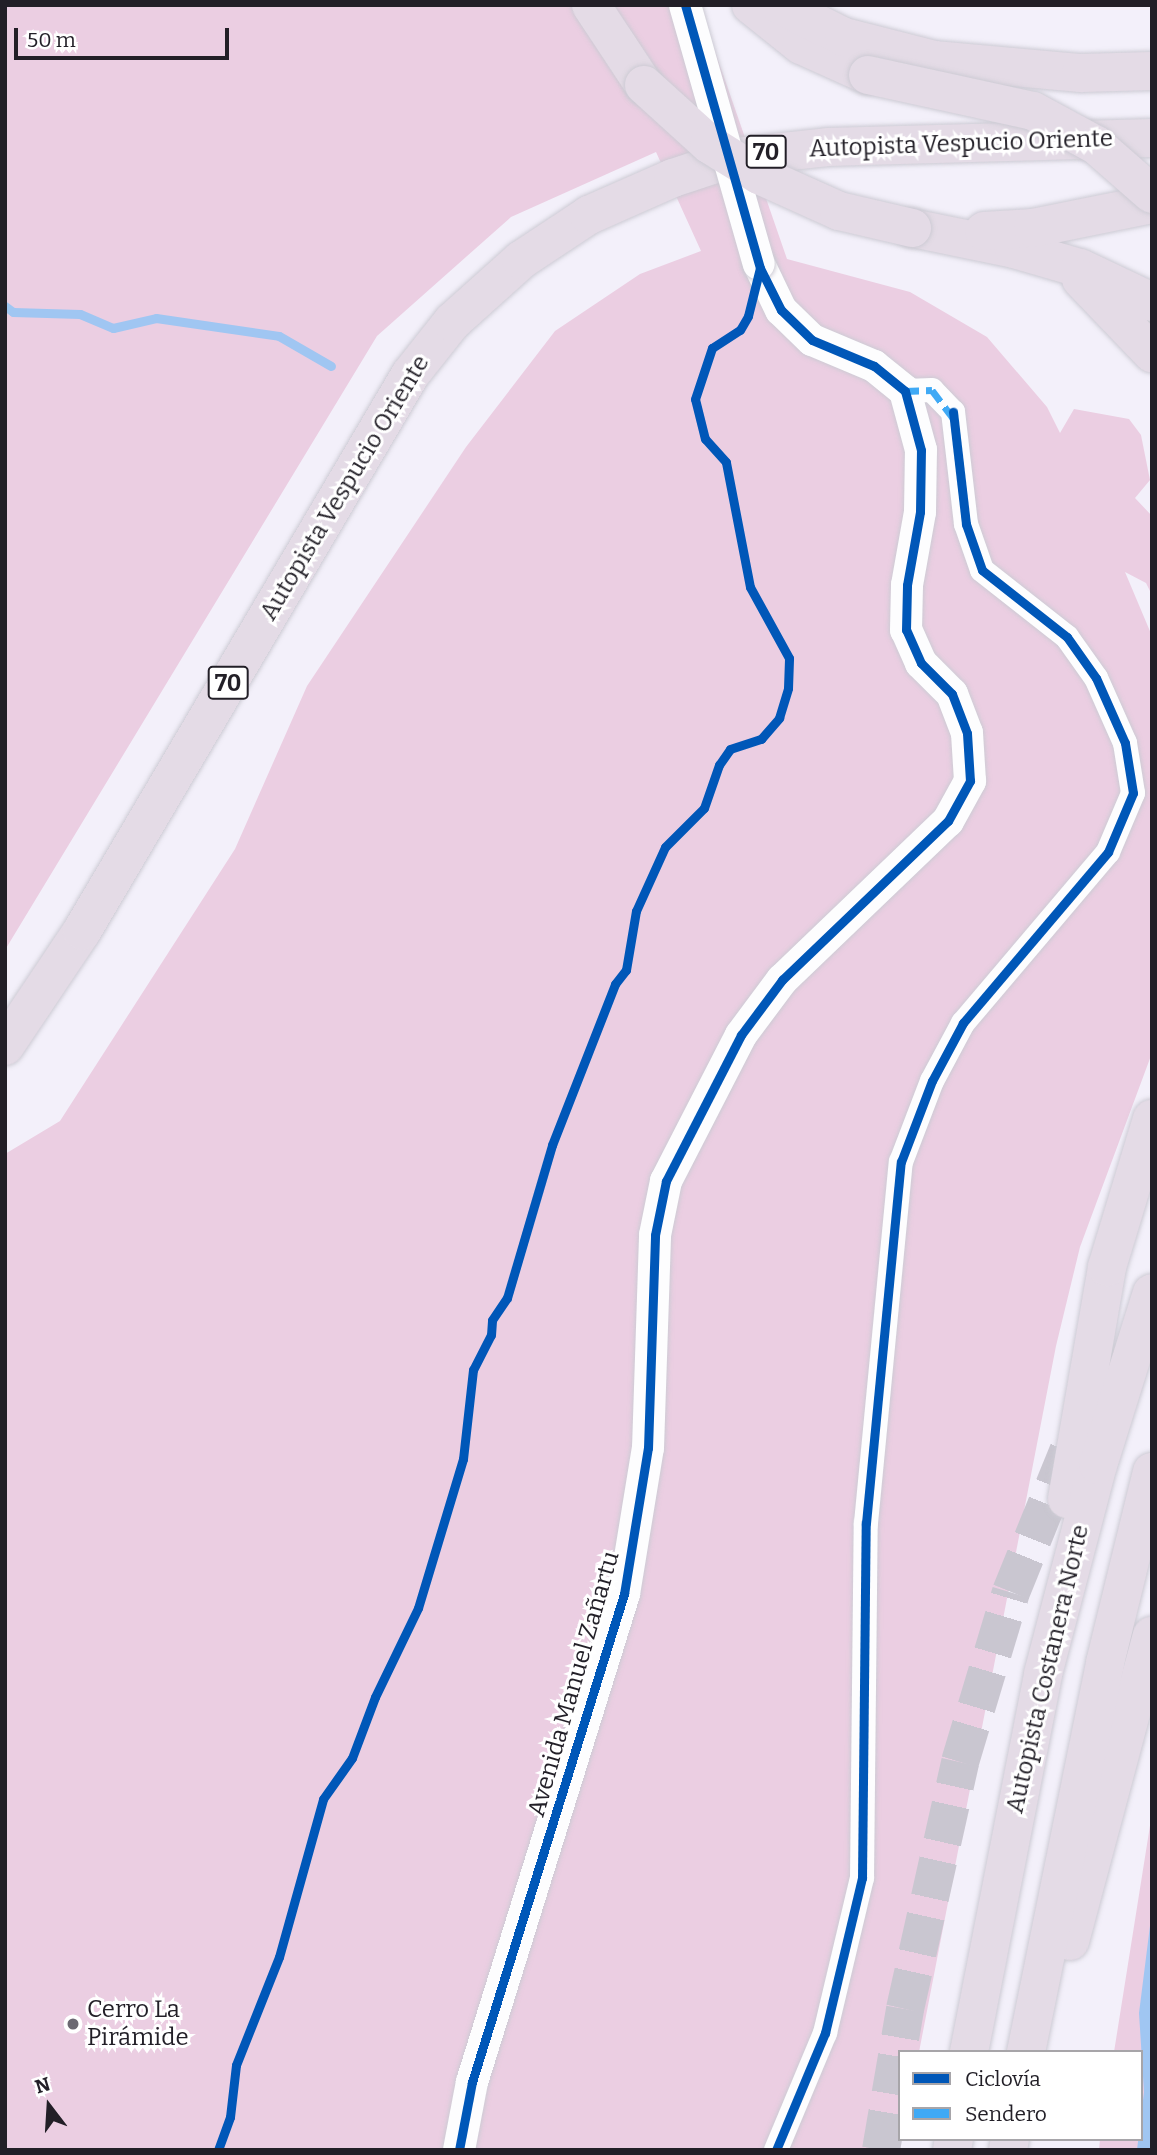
<!DOCTYPE html>
<html>
<head>
<meta charset="utf-8">
<style>
	body { margin:0 }
	#map { position:relative; width:1157px; height:2155px; overflow:hidden; background:#f3f0fa; font-family:Bitter,serif }
	div>[style] { position:absolute }
	.green>* { inset:0; background:#ebcee2 }
	.water>* { inset:0; background:#a0c6f2 }
	.stream>* { height:9px; margin:-4.5px; padding:0 4.5px; transform-origin:4.5px; border-radius:4.5px; background:#a0c6f2 }
	.motorway-tunnel>* { height:38px; margin-top:-19px; transform-origin:0; background:repeating-linear-gradient(90deg,#c9c6d0 0 38px,transparent 0 57px) }
	.roads { filter:drop-shadow(0 0 2px #cdcbd4) drop-shadow(0 0 2px #cdcbd4) }
	.pedestrian>* { height:24px; margin:-12px; padding:0 12px; transform-origin:12px; border-radius:12px; background:#fdfdfe }
	.minor>* { height:32px; margin:-16px; padding:0 16px; transform-origin:16px; border-radius:16px; background:#fdfdfe }
	.motorway>* { height:38px; margin:-19px; padding:0 19px; transform-origin:19px; border-radius:19px; background:#e4dbe6 }
	.bridges { filter:drop-shadow(0 0 2px #cdcbd4) drop-shadow(0 0 2px #cdcbd4) }
	.minor-bridge>* { height:32px; margin:-16px; padding:0 16px; transform-origin:16px; border-radius:16px; background:#fdfdfe }
	.motorway-bridge>* { height:38px; margin:-19px; padding:0 19px; transform-origin:19px; border-radius:19px; background:#e4dbe6 }
	.quiet>* { height:7px; margin-top:-3.5px; transform-origin:0; background:repeating-linear-gradient(90deg,#3fa9f5 0 14px,transparent 0 21px) }
	.cycleway>* { height:9px; margin:-4.5px; padding:0 4.5px; transform-origin:4.5px; border-radius:4.5px; background:#0057b8 }
	.dots>* { width:19px; height:19px; translate:-50% -50%; box-sizing:border-box; border:4px solid #fff; border-radius:50% }
	span { translate:-50% -50%; white-space:nowrap; text-align:center; line-height:1.15; -webkit-text-stroke:6px #fff; paint-order:stroke }
	.shield-label span { padding:2px 5px; background:#fff; border:2px solid; border-radius:5px; -webkit-text-stroke-width:0 }
	.shield-label { font-size:23px; color:#221f27; font-weight:700 }
	.street-label { font-size:24px; color:#221f27 }
	.poi-label { font-size:24px; color:#221f27 }
	.left { translate:0 -50%; text-align:left }
	.frame { position:absolute; inset:0; border:7px solid #221f27; pointer-events:none }
	.legend { position:absolute; left:898px; top:2050px; width:245px; height:91px; box-sizing:border-box; background:#fff; border:2px solid #a7a5a9; margin:0; padding:9px 12px; list-style:none; font-size:21px; color:#221f27 }
	.legend li { display:flex; align-items:center; gap:14px; height:35px }
	.legend b { width:35px; border:2px solid #a7a5a9 }
	.north { position:absolute; left:14px; top:2071px; width:70px; height:70px; -webkit-text-stroke:5px #fff; paint-order:stroke; rotate:343deg; font-size:19px; font-weight:700; line-height:28px; text-align:center; color:#221f27 }
	.north::after { content:''; display:block; margin:auto; width:24px; height:32px; background:#221f27; clip-path:polygon(50% 0,100% 100%,50% 72%,0 100%) }
	.scale { position:absolute; left:14px; top:28px; width:215px; height:32px; box-sizing:border-box; border:4px solid #221f27; border-top:0; padding-left:9px; font-size:21px; line-height:24px; white-space:nowrap; color:#221f27; -webkit-text-stroke:5px #fff; paint-order:stroke }
</style>
</head>
<body>
<div id="map">
	<div class="green">
		<i style="clip-path:polygon(5px 5px,699px 5px,787px 259px,910px 292px,987px 337px,1047px 407px,1060px 433px,1074px 409px,1129px 419px,1141px 435px,1150px 480px,1135px 498px,1152px 516px,1152px 595px,1146px 583px,1125px 572px,1152px 636px,1152px 1053px,1080px 1247px,1056px 1346px,919px 2052px,900px 2052px,899px 2150px,5px 2150px,5px 1154px,60px 1121px,235px 849px,307px 686px,466px 447px,555px 331px,640px 274px,701px 251px,656px 152px,511px 217px,377px 336px,5px 950px)"></i>
		<i style="clip-path:polygon(1152px 1813px,1152px 2150px,1099px 2150px,1100px 2139px,1141px 2139px,1141px 2052px,1114px 2052px)"></i>
	</div>
	<div class="water">
		<i style="clip-path:polygon(1152px 1910px,1152px 2150px,1137px 2150px,1144px 2092px,1139px 2013px)"></i>
	</div>
	<div class="stream">
		<i style="left:5px;top:306px;width:10px;rotate:37deg"></i>
		<i style="left:13px;top:312px;width:67px;rotate:1.7deg"></i>
		<i style="left:80px;top:314px;width:36px;rotate:23deg"></i>
		<i style="left:113px;top:328px;width:44px;rotate:-13.1deg"></i>
		<i style="left:156px;top:318px;width:124px;rotate:8.3deg"></i>
		<i style="left:279px;top:336px;width:60px;rotate:30deg"></i>
	</div>
	<div class="motorway-tunnel">
		<i style="left:881px;top:2150px;width:143px;rotate:-80.3deg"></i>
		<i style="left:905px;top:2009px;width:253px;rotate:-77.4deg"></i>
		<i style="left:960px;top:1762px;width:177px;rotate:-73.3deg"></i>
		<i style="left:1011px;top:1592px;width:157px;rotate:-67.9deg"></i>
	</div>
	<div class="roads">
		<div class="pedestrian">
			<i style="left:776px;top:2150px;width:127px;rotate:-67.3deg"></i>
			<i style="left:825px;top:2033px;width:159px;rotate:-76.6deg"></i>
			<i style="left:862px;top:1878px;width:355px;rotate:-89.4deg"></i>
			<i style="left:866px;top:1523px;width:363px;rotate:-84.5deg"></i>
			<i style="left:901px;top:1162px;width:87px;rotate:-69.1deg"></i>
			<i style="left:932px;top:1081px;width:66px;rotate:-61.9deg"></i>
			<i style="left:963px;top:1023px;width:224px;rotate:-49.7deg"></i>
			<i style="left:1108px;top:852px;width:64px;rotate:-67deg"></i>
			<i style="left:1133px;top:793px;width:51px;rotate:-99.1deg"></i>
			<i style="left:1125px;top:743px;width:71px;rotate:-114deg"></i>
			<i style="left:1096px;top:678px;width:50px;rotate:-125.3deg"></i>
			<i style="left:1067px;top:637px;width:108px;rotate:-141.8deg"></i>
			<i style="left:982px;top:570px;width:49px;rotate:-109.2deg"></i>
			<i style="left:966px;top:524px;width:113px;rotate:-96.6deg"></i>
			<i style="left:953px;top:412px;width:30px;rotate:-134deg"></i>
			<i style="left:932px;top:390px;width:27px;rotate:178deg"></i>
		</div>
		<div class="minor">
			<i style="left:459px;top:2150px;width:69px;rotate:-79.2deg"></i>
			<i style="left:472px;top:2082px;width:511px;rotate:-72.7deg"></i>
			<i style="left:624px;top:1594px;width:148px;rotate:-80.7deg"></i>
			<i style="left:648px;top:1448px;width:213px;rotate:-88.1deg"></i>
			<i style="left:655px;top:1235px;width:55px;rotate:-78.5deg"></i>
			<i style="left:666px;top:1181px;width:164px;rotate:-62.8deg"></i>
			<i style="left:741px;top:1035px;width:69px;rotate:-53.3deg"></i>
			<i style="left:782px;top:980px;width:230px;rotate:-43.8deg"></i>
			<i style="left:948px;top:821px;width:46px;rotate:-61.2deg"></i>
			<i style="left:970px;top:781px;width:48px;rotate:-93.6deg"></i>
			<i style="left:967px;top:733px;width:42px;rotate:-111deg"></i>
			<i style="left:952px;top:694px;width:44px;rotate:-135deg"></i>
			<i style="left:921px;top:663px;width:36px;rotate:-114deg"></i>
			<i style="left:906px;top:630px;width:45px;rotate:-88.7deg"></i>
			<i style="left:907px;top:585px;width:74px;rotate:-79.9deg"></i>
			<i style="left:920px;top:512px;width:62px;rotate:-89.1deg"></i>
			<i style="left:921px;top:450px;width:61px;rotate:-105.2deg"></i>
			<i style="left:905px;top:391px;width:40px;rotate:-141deg"></i>
			<i style="left:874px;top:366px;width:67px;rotate:-157.2deg"></i>
			<i style="left:812px;top:340px;width:43px;rotate:-135.9deg"></i>
			<i style="left:781px;top:310px;width:51px;rotate:-115.6deg"></i>
		</div>
		<div class="motorway">
			<i style="left:591px;top:5px;width:96px;rotate:56.5deg"></i>
			<i style="left:751px;top:5px;width:64px;rotate:38.7deg"></i>
			<i style="left:801px;top:45px;width:73px;rotate:24.1deg"></i>
			<i style="left:780px;top:5px;width:72px;rotate:26.6deg"></i>
			<i style="left:844px;top:37px;width:93px;rotate:14.3deg"></i>
			<i style="left:934px;top:60px;width:148px;rotate:5.1deg"></i>
			<i style="left:1081px;top:73px;width:71px;rotate:-1.6deg"></i>
			<i style="left:912px;top:228px;width:104px;rotate:11.6deg"></i>
			<i style="left:1014px;top:249px;width:69px;rotate:16.1deg"></i>
			<i style="left:1080px;top:268px;width:80px;rotate:25.3deg"></i>
			<i style="left:984px;top:231px;width:49px;rotate:-3.5deg"></i>
			<i style="left:1033px;top:228px;width:121px;rotate:-11.4deg"></i>
			<i style="left:1081px;top:279px;width:103px;rotate:46.2deg"></i>
			<i style="left:5px;top:1046px;width:138px;rotate:-56.2deg"></i>
			<i style="left:82px;top:931px;width:646px;rotate:-59.46deg"></i>
			<i style="left:410px;top:375px;width:68px;rotate:-51.6deg"></i>
			<i style="left:452px;top:322px;width:93px;rotate:-41.9deg"></i>
			<i style="left:521px;top:260px;width:82px;rotate:-33.5deg"></i>
			<i style="left:589px;top:215px;width:92px;rotate:-23.8deg"></i>
			<i style="left:673px;top:178px;width:67px;rotate:-18.2deg"></i>
			<i style="left:737px;top:157px;width:93px;rotate:-6.2deg"></i>
			<i style="left:829px;top:147px;width:323px;rotate:-1.6deg"></i>
			<i style="left:1067px;top:1499px;width:235px;rotate:-80.2deg"></i>
			<i style="left:1107px;top:1267px;width:155px;rotate:-73.1deg"></i>
			<i style="left:1070px;top:1941px;width:316px;rotate:-75deg"></i>
			<i style="left:969px;top:2052px;width:385px;rotate:-78.9deg"></i>
			<i style="left:1043px;top:1674px;width:216px;rotate:-75.3deg"></i>
			<i style="left:1098px;top:1465px;width:180px;rotate:-72.6deg"></i>
			<i style="left:1026px;top:2052px;width:397px;rotate:-78.5deg"></i>
			<i style="left:1105px;top:1663px;width:197px;rotate:-76.2deg"></i>
			<i style="left:952px;top:2150px;width:11px;rotate:-80deg"></i>
			<i style="left:1008px;top:2150px;width:11px;rotate:-80deg"></i>
		</div>
	</div>
	<div class="bridges">
		<div class="minor-bridge">
			<i style="left:685px;top:5px;width:269px;rotate:74.1deg"></i>
		</div>
		<div class="motorway-bridge">
			<i style="left:868px;top:75px;width:169px;rotate:12.3deg"></i>
			<i style="left:1033px;top:111px;width:72px;rotate:28.4deg"></i>
			<i style="left:1096px;top:145px;width:74px;rotate:41.2deg"></i>
			<i style="left:644px;top:85px;width:88px;rotate:42.2deg"></i>
			<i style="left:709px;top:144px;width:59px;rotate:31.8deg"></i>
			<i style="left:759px;top:175px;width:88px;rotate:24.2deg"></i>
			<i style="left:839px;top:211px;width:75px;rotate:13.1deg"></i>
		</div>
	</div>
	<div class="quiet">
		<i style="left:905px;top:391px;width:27px;rotate:-2deg"></i>
		<i style="left:932px;top:390px;width:36px;rotate:53deg"></i>
	</div>
	<div class="cycleway">
		<i style="left:218px;top:2150px;width:35px;rotate:-70deg"></i>
		<i style="left:230px;top:2117px;width:52px;rotate:-83.4deg"></i>
		<i style="left:236px;top:2065px;width:116px;rotate:-68.3deg"></i>
		<i style="left:279px;top:1957px;width:164px;rotate:-74.4deg"></i>
		<i style="left:323px;top:1799px;width:50px;rotate:-54.7deg"></i>
		<i style="left:352px;top:1758px;width:65px;rotate:-69.3deg"></i>
		<i style="left:375px;top:1697px;width:99px;rotate:-64.2deg"></i>
		<i style="left:418px;top:1608px;width:156px;rotate:-73.2deg"></i>
		<i style="left:463px;top:1459px;width:90px;rotate:-83.6deg"></i>
		<i style="left:473px;top:1370px;width:39px;rotate:-63deg"></i>
		<i style="left:491px;top:1335px;width:15px;rotate:-86deg"></i>
		<i style="left:492px;top:1320px;width:27px;rotate:-56deg"></i>
		<i style="left:507px;top:1298px;width:159px;rotate:-73.6deg"></i>
		<i style="left:552px;top:1145px;width:173px;rotate:-68.6deg"></i>
		<i style="left:615px;top:984px;width:18px;rotate:-52deg"></i>
		<i style="left:626px;top:970px;width:60px;rotate:-80.4deg"></i>
		<i style="left:636px;top:911px;width:70px;rotate:-65.6deg"></i>
		<i style="left:665px;top:847px;width:55px;rotate:-45deg"></i>
		<i style="left:704px;top:808px;width:46px;rotate:-70.8deg"></i>
		<i style="left:719px;top:765px;width:19px;rotate:-55deg"></i>
		<i style="left:730px;top:749px;width:33px;rotate:-18deg"></i>
		<i style="left:761px;top:739px;width:28px;rotate:-49deg"></i>
		<i style="left:779px;top:718px;width:31px;rotate:-73deg"></i>
		<i style="left:788px;top:688px;width:30px;rotate:-88deg"></i>
		<i style="left:789px;top:658px;width:81px;rotate:-118.8deg"></i>
		<i style="left:750px;top:587px;width:127px;rotate:-100.9deg"></i>
		<i style="left:726px;top:462px;width:31px;rotate:-132deg"></i>
		<i style="left:705px;top:439px;width:41px;rotate:-104deg"></i>
		<i style="left:695px;top:399px;width:54px;rotate:-71.6deg"></i>
		<i style="left:712px;top:348px;width:33px;rotate:-33deg"></i>
		<i style="left:740px;top:330px;width:16px;rotate:-60deg"></i>
		<i style="left:748px;top:316px;width:49px;rotate:-76deg"></i>
		<i style="left:459px;top:2150px;width:69px;rotate:-79.2deg"></i>
		<i style="left:472px;top:2082px;width:511px;rotate:-72.7deg"></i>
		<i style="left:624px;top:1594px;width:148px;rotate:-80.7deg"></i>
		<i style="left:648px;top:1448px;width:213px;rotate:-88.1deg"></i>
		<i style="left:655px;top:1235px;width:55px;rotate:-78.5deg"></i>
		<i style="left:666px;top:1181px;width:164px;rotate:-62.8deg"></i>
		<i style="left:741px;top:1035px;width:69px;rotate:-53.3deg"></i>
		<i style="left:782px;top:980px;width:230px;rotate:-43.8deg"></i>
		<i style="left:948px;top:821px;width:46px;rotate:-61.2deg"></i>
		<i style="left:970px;top:781px;width:48px;rotate:-93.6deg"></i>
		<i style="left:967px;top:733px;width:42px;rotate:-111deg"></i>
		<i style="left:952px;top:694px;width:44px;rotate:-135deg"></i>
		<i style="left:921px;top:663px;width:36px;rotate:-114deg"></i>
		<i style="left:906px;top:630px;width:45px;rotate:-88.7deg"></i>
		<i style="left:907px;top:585px;width:74px;rotate:-79.9deg"></i>
		<i style="left:920px;top:512px;width:62px;rotate:-89.1deg"></i>
		<i style="left:921px;top:450px;width:61px;rotate:-105.2deg"></i>
		<i style="left:905px;top:391px;width:40px;rotate:-141deg"></i>
		<i style="left:874px;top:366px;width:67px;rotate:-157.2deg"></i>
		<i style="left:812px;top:340px;width:43px;rotate:-135.9deg"></i>
		<i style="left:781px;top:310px;width:47px;rotate:-116.6deg"></i>
		<i style="left:760px;top:268px;width:273px;rotate:-105.9deg"></i>
		<i style="left:776px;top:2150px;width:127px;rotate:-67.3deg"></i>
		<i style="left:825px;top:2033px;width:159px;rotate:-76.6deg"></i>
		<i style="left:862px;top:1878px;width:355px;rotate:-89.4deg"></i>
		<i style="left:866px;top:1523px;width:363px;rotate:-84.5deg"></i>
		<i style="left:901px;top:1162px;width:87px;rotate:-69.1deg"></i>
		<i style="left:932px;top:1081px;width:66px;rotate:-61.9deg"></i>
		<i style="left:963px;top:1023px;width:224px;rotate:-49.7deg"></i>
		<i style="left:1108px;top:852px;width:64px;rotate:-67deg"></i>
		<i style="left:1133px;top:793px;width:51px;rotate:-99.1deg"></i>
		<i style="left:1125px;top:743px;width:71px;rotate:-114deg"></i>
		<i style="left:1096px;top:678px;width:50px;rotate:-125.3deg"></i>
		<i style="left:1067px;top:637px;width:108px;rotate:-141.8deg"></i>
		<i style="left:982px;top:570px;width:49px;rotate:-109.2deg"></i>
		<i style="left:966px;top:524px;width:113px;rotate:-96.6deg"></i>
	</div>
	<div class="dots">
		<i style="left:73px;top:2024px;background:#6b6871"></i>
	</div>
	<div class="shield-label">
		<span style="left:766px;top:152px">70</span>
		<span style="left:228px;top:683px">70</span>
	</div>
	<div class="street-label">
		<span style="left:961px;top:144px;rotate:-2deg">Autopista Vespucio Oriente</span>
		<span style="left:345px;top:488px;rotate:-59deg">Autopista Vespucio Oriente</span>
		<span style="left:1048px;top:1669px;rotate:-77deg">Autopista Costanera Norte</span>
		<span style="left:574px;top:1684px;rotate:-74deg">Avenida Manuel Zañartu</span>
	</div>
	<div class="poi-label">
		<span class="left" style="left:87px;top:2024px">Cerro La<br>Pirámide</span>
	</div>
	<div class="frame"></div>
	<ul class="legend">
	<li><b style="height:9px;background:#0057b8"></b>Ciclovía</li>
	<li><b style="height:9px;background:#3fa9f5"></b>Sendero</li>
	</ul>
	<div class="north">N</div>
	<div class="scale">50 m</div>
</div>
</body>
</html>
